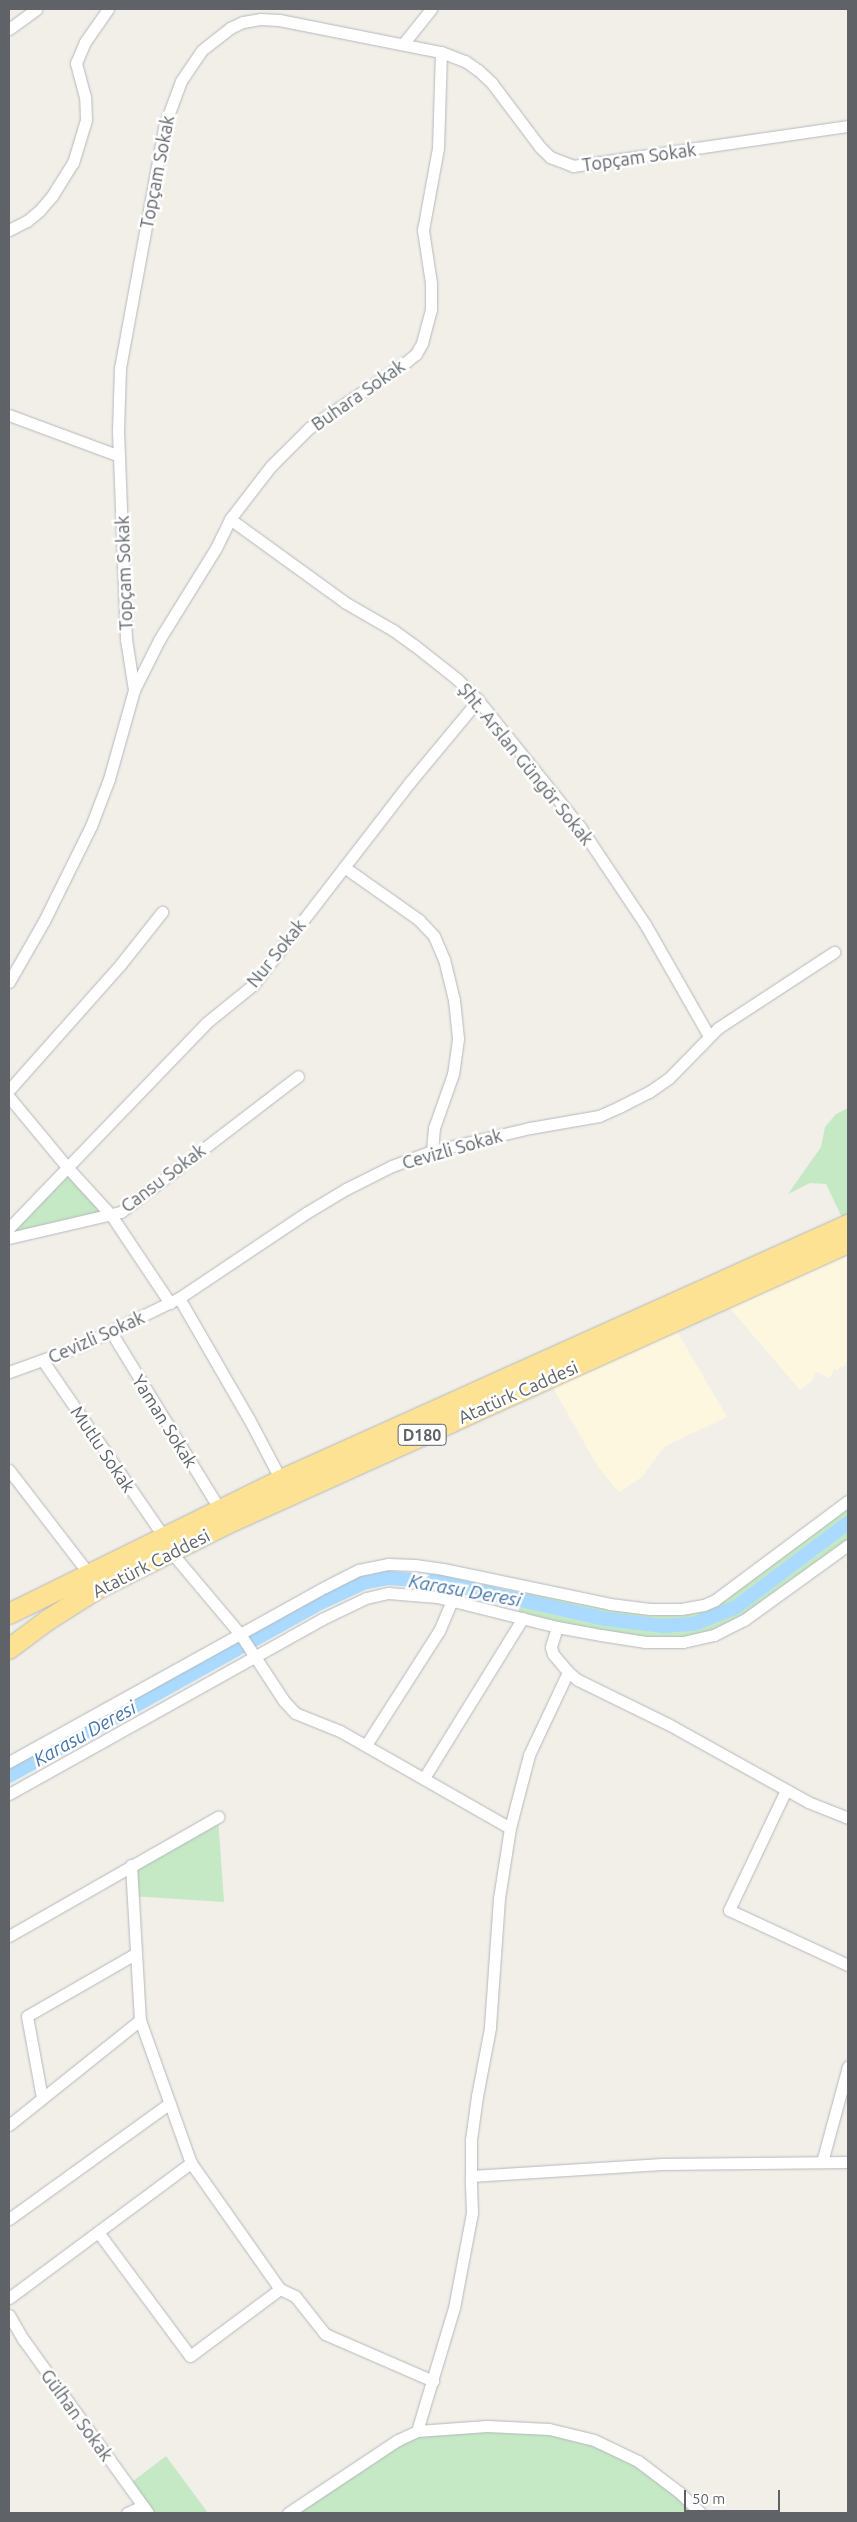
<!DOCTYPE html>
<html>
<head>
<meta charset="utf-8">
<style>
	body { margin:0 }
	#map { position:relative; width:857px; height:2522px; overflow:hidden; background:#f1efe8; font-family:Ubuntu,sans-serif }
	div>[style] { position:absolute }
	.commercial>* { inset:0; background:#fef7e0 }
	.green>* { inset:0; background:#c5e8c5 }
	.canal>* { height:14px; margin:-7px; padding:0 7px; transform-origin:7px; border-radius:7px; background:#aadaff }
	.roads { filter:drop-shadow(0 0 1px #b5b8bc) drop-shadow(0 0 1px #b5b8bc) }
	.street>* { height:11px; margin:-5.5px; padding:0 5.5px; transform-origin:5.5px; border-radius:5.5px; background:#fff }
	.highway>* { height:20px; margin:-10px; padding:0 10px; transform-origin:10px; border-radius:10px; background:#fde293 }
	span { translate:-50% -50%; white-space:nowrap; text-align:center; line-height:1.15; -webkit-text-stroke:5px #fff; paint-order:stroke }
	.shield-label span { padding:1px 4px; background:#fff; border:1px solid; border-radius:4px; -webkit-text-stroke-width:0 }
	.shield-label { font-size:16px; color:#5f6368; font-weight:700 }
	.street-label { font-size:18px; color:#5f6368 }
	.water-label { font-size:19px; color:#4174aa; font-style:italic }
	.frame { position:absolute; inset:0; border:10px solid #5f6368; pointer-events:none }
	.scale { position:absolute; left:684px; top:2490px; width:96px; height:22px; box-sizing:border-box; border:2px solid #5f6368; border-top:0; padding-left:6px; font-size:15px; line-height:18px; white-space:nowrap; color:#5f6368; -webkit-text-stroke:4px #fff; paint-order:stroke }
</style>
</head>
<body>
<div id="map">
	<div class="commercial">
		<i style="clip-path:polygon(848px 1243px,848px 1358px,844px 1367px,840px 1367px,838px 1370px,834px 1369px,830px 1378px,816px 1372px,812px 1381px,800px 1390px,723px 1300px)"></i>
		<i style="clip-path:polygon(672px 1323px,727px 1417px,665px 1446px,642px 1477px,619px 1492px,598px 1467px,548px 1379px)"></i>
	</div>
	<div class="green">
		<i style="clip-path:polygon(848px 1108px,848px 1225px,846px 1226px,826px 1184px,810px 1183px,788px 1194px,821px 1147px,825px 1127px,836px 1114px)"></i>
		<i style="clip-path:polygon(67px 1167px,111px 1215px,9px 1238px,9px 1228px)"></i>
		<i style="clip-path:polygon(848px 1501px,848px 1545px,729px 1629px,662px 1643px,517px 1617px,525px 1586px,610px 1604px,704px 1605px)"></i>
		<i style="clip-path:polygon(218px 1817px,224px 1902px,131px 1896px,131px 1865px)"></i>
		<i style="clip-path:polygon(516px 2426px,620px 2450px,701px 2513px,288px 2513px,417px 2431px)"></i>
		<i style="clip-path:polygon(166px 2456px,208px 2513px,148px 2513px,128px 2485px)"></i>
	</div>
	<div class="canal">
		<i style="left:9px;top:1776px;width:349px;rotate:-29.1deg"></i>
		<i style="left:314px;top:1606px;width:54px;rotate:-25.1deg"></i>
		<i style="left:363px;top:1583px;width:25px;rotate:-11deg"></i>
		<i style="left:388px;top:1578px;width:52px;rotate:4.4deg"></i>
		<i style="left:440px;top:1582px;width:170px;rotate:12.6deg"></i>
		<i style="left:606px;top:1619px;width:56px;rotate:7.1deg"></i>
		<i style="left:662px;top:1626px;width:32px;rotate:-4deg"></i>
		<i style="left:694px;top:1624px;width:45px;rotate:-22deg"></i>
		<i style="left:736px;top:1607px;width:140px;rotate:-36.9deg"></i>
	</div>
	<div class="roads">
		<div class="street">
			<i style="left:9px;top:29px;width:34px;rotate:-36deg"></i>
			<i style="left:403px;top:44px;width:45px;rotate:-51.3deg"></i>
			<i style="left:9px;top:230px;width:20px;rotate:-27deg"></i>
			<i style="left:27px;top:221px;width:16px;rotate:-40deg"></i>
			<i style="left:39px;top:211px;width:20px;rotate:-49deg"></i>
			<i style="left:52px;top:196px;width:39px;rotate:-58deg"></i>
			<i style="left:73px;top:163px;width:45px;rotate:-73.2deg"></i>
			<i style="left:86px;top:120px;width:23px;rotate:-92deg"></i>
			<i style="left:85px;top:97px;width:35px;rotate:-105deg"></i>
			<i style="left:76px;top:63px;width:23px;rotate:-67deg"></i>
			<i style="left:85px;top:42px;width:40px;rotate:-55.1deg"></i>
			<i style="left:9px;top:415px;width:117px;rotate:20.4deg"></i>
			<i style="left:230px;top:519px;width:143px;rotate:35.9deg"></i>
			<i style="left:346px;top:603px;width:54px;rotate:29.9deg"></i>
			<i style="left:393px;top:630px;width:26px;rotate:36deg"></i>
			<i style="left:414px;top:645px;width:55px;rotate:38.3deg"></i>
			<i style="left:457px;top:679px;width:30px;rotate:45deg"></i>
			<i style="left:478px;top:700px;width:163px;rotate:51.2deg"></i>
			<i style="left:580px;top:827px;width:117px;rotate:56.2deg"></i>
			<i style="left:645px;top:924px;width:129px;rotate:60.3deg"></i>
			<i style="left:134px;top:690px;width:56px;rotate:-63.4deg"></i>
			<i style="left:159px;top:640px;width:108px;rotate:-58.2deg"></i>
			<i style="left:216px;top:548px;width:32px;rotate:-64deg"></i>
			<i style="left:230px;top:519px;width:67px;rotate:-52.3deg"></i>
			<i style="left:271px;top:466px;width:54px;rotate:-45deg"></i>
			<i style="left:309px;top:428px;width:117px;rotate:-34.2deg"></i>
			<i style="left:406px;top:362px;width:13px;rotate:-39deg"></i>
			<i style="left:416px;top:354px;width:13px;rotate:-61deg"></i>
			<i style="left:422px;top:343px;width:35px;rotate:-75deg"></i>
			<i style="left:431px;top:309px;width:26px;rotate:-90deg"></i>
			<i style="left:431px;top:283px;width:54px;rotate:-98.6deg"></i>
			<i style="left:423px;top:230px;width:83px;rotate:-79.6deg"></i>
			<i style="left:438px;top:148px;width:96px;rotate:-88.2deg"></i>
			<i style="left:344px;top:867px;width:92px;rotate:35.2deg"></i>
			<i style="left:419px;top:920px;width:22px;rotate:47deg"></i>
			<i style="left:434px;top:936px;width:25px;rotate:67deg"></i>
			<i style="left:444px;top:959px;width:42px;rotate:76.3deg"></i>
			<i style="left:454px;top:1000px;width:39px;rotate:84deg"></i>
			<i style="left:458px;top:1039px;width:35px;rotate:98deg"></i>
			<i style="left:453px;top:1074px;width:57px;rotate:109.4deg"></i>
			<i style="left:434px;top:1128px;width:23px;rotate:95deg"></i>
			<i style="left:9px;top:982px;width:70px;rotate:-60.2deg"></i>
			<i style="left:44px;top:921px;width:106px;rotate:-63.7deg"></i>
			<i style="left:91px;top:826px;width:50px;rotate:-69deg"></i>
			<i style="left:109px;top:779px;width:92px;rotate:-74.3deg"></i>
			<i style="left:134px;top:690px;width:52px;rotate:-98.9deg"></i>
			<i style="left:126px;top:639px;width:208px;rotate:-92.2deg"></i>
			<i style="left:118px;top:431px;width:63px;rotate:-88.2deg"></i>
			<i style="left:120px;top:368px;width:248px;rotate:-79.6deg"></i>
			<i style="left:165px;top:124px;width:46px;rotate:-69.6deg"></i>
			<i style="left:181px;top:81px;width:37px;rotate:-56deg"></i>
			<i style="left:202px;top:50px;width:36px;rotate:-38deg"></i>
			<i style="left:230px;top:28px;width:14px;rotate:-25deg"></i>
			<i style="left:243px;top:22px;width:17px;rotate:-10deg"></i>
			<i style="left:260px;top:19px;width:19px;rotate:3deg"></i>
			<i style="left:279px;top:20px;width:165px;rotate:11.2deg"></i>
			<i style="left:441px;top:52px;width:26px;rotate:21deg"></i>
			<i style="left:465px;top:61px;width:16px;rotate:35deg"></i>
			<i style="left:478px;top:70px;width:18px;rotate:43deg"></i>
			<i style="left:491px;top:82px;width:81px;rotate:53deg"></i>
			<i style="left:540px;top:147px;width:14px;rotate:45deg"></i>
			<i style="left:550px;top:157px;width:25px;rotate:21deg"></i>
			<i style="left:573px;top:166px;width:278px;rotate:-8.3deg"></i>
			<i style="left:9px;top:1090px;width:167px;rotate:-48.4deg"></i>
			<i style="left:120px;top:965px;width:68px;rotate:-51.6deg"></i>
			<i style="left:9px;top:1097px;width:91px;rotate:50.4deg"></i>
			<i style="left:67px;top:1167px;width:65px;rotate:47.5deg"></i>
			<i style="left:111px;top:1215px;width:106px;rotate:56.2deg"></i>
			<i style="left:9px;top:1228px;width:284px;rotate:-46.1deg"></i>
			<i style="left:206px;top:1023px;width:60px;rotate:-39deg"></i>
			<i style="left:253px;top:985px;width:257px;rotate:-52.3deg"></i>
			<i style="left:410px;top:782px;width:107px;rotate:-50.3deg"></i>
			<i style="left:9px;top:1238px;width:115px;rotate:-13.1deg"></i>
			<i style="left:121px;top:1212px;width:223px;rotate:-37.5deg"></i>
			<i style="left:179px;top:1298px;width:140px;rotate:60deg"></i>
			<i style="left:249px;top:1419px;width:69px;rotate:62.3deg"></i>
			<i style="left:111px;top:1332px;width:209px;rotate:58.5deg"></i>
			<i style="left:43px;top:1361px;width:214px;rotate:55.5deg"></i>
			<i style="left:9px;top:1372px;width:73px;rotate:-19.9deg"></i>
			<i style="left:78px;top:1347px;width:112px;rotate:-25.9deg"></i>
			<i style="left:179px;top:1298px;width:153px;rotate:-33.8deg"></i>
			<i style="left:306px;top:1213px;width:47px;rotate:-31deg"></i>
			<i style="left:346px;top:1189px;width:51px;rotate:-26.6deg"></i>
			<i style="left:392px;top:1166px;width:43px;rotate:-20.6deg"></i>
			<i style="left:432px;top:1151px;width:101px;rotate:-13.2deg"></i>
			<i style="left:530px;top:1128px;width:70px;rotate:-9.9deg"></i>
			<i style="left:599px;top:1116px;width:22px;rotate:-24deg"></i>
			<i style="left:619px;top:1107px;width:34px;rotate:-27deg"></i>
			<i style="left:649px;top:1092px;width:24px;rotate:-35deg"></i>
			<i style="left:669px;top:1078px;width:70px;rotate:-45.6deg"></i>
			<i style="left:718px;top:1028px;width:139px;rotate:-33.2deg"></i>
			<i style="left:9px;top:1470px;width:131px;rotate:52.4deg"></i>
			<i style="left:171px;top:1552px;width:107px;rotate:49.9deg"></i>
			<i style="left:240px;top:1634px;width:80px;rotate:56.7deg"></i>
			<i style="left:284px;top:1701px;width:16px;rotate:47deg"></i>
			<i style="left:295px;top:1713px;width:48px;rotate:21.8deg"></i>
			<i style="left:340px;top:1731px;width:196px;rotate:29.7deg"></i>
			<i style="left:557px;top:1627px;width:21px;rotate:107deg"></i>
			<i style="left:551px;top:1647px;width:7px;rotate:74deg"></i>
			<i style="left:553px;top:1654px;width:23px;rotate:50deg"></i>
			<i style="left:568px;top:1672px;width:13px;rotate:39deg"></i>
			<i style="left:578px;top:1680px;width:100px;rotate:26.1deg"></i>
			<i style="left:668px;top:1724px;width:160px;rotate:29.1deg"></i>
			<i style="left:808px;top:1802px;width:43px;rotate:21.8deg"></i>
			<i style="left:568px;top:1672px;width:92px;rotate:115.2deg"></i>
			<i style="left:529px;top:1755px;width:75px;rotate:104.6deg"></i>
			<i style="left:510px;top:1828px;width:71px;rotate:98.9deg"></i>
			<i style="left:499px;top:1898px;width:130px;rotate:94deg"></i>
			<i style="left:490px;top:2028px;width:69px;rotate:100.8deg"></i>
			<i style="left:477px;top:2096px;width:44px;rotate:97.8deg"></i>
			<i style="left:471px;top:2140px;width:36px;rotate:90deg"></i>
			<i style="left:471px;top:2176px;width:191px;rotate:-3.6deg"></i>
			<i style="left:662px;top:2164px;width:186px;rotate:-0.6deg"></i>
			<i style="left:366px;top:1745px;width:135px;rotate:-57.4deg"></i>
			<i style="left:439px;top:1631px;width:33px;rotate:-67deg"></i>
			<i style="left:9px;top:1762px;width:361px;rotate:-29deg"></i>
			<i style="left:325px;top:1587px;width:38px;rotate:-27deg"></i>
			<i style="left:359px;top:1570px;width:30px;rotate:-12deg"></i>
			<i style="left:388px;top:1564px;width:27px;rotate:2deg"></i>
			<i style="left:415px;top:1565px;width:28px;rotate:8deg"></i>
			<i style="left:443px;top:1569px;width:171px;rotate:11.8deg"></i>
			<i style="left:610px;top:1604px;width:40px;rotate:7.1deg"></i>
			<i style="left:650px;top:1609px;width:31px"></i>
			<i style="left:681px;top:1609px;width:23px;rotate:-10deg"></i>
			<i style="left:704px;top:1605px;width:12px;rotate:-24deg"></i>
			<i style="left:715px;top:1600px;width:166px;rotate:-36.7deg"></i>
			<i style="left:424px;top:1778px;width:188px;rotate:-58.3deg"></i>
			<i style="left:786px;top:1790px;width:133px;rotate:115.4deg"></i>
			<i style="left:729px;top:1910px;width:131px;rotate:24.8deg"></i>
			<i style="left:9px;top:1794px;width:359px;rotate:-29.2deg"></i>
			<i style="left:322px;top:1619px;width:49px;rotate:-25.5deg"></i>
			<i style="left:366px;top:1598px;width:23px;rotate:-13deg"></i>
			<i style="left:388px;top:1593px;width:49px;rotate:4.7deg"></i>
			<i style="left:437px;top:1597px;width:124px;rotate:14deg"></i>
			<i style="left:557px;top:1627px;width:45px;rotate:10.3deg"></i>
			<i style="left:601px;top:1635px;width:45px;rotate:9deg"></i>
			<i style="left:645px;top:1642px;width:38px"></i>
			<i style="left:683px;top:1642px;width:32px;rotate:-13deg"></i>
			<i style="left:714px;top:1635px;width:34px;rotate:-27deg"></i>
			<i style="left:744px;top:1620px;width:128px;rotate:-35.8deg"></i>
			<i style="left:131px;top:1865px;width:155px;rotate:86.7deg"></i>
			<i style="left:140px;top:2020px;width:152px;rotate:70.4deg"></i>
			<i style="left:191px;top:2163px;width:154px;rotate:54.8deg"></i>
			<i style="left:280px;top:2289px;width:17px;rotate:25deg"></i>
			<i style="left:295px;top:2296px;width:48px;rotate:51.7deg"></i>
			<i style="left:325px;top:2334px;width:118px;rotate:23.5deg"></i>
			<i style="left:9px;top:1936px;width:241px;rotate:-29.7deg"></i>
			<i style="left:42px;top:2098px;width:83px;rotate:-100.4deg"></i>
			<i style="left:27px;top:2016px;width:125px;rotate:-29.9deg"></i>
			<i style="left:9px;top:2125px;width:168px;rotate:-38.7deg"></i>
			<i style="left:822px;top:2162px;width:99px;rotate:-74.8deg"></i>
			<i style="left:9px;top:2219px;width:198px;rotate:-35.8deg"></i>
			<i style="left:98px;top:2232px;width:154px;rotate:53.4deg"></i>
			<i style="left:190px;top:2356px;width:112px;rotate:-36.7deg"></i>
			<i style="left:9px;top:2298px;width:227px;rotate:-36.6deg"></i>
			<i style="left:9px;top:2315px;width:28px;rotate:60deg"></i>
			<i style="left:23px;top:2339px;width:214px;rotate:54.3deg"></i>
			<i style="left:417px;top:2431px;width:128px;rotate:-73.3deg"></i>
			<i style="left:454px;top:2308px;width:97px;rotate:-79.3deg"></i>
			<i style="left:472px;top:2213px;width:37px;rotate:-92deg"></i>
			<i style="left:127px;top:2513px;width:17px;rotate:-24deg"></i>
			<i style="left:288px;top:2513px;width:132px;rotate:-33.6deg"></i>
			<i style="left:398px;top:2440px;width:21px;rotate:-25deg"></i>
			<i style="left:417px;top:2431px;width:70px;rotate:-4.1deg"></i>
			<i style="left:487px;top:2426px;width:62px;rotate:2.8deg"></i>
			<i style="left:549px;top:2429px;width:46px;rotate:13.7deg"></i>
			<i style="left:594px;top:2440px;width:49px;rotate:25.5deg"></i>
			<i style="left:638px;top:2461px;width:51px;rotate:37.1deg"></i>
			<i style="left:679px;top:2492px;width:30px;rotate:44deg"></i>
		</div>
		<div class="highway">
			<i style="left:9px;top:1614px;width:303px;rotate:-26.2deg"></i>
			<i style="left:281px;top:1480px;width:622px;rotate:-24.22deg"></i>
			<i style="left:9px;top:1649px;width:49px;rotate:-36.6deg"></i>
			<i style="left:48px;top:1620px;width:58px;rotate:-32.3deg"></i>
			<i style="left:97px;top:1589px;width:145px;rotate:-26.6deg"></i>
			<i style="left:227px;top:1524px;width:682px;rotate:-24.35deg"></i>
		</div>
	</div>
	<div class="shield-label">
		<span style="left:422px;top:1435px">D180</span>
	</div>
	<div class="street-label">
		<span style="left:639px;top:157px;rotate:-8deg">Topçam Sokak</span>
		<span style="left:157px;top:172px;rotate:-79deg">Topçam Sokak</span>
		<span style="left:358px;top:395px;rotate:-35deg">Buhara Sokak</span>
		<span style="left:124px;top:573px;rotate:-92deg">Topçam Sokak</span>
		<span style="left:526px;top:764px;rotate:51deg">Şht. Arslan Güngör Sokak</span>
		<span style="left:276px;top:953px;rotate:-51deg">Nur Sokak</span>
		<span style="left:452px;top:1149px;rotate:-16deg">Cevizli Sokak</span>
		<span style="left:163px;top:1178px;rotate:-37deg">Cansu Sokak</span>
		<span style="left:96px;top:1337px;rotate:-24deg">Cevizli Sokak</span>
		<span style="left:518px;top:1392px;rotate:-24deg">Atatürk Caddesi</span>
		<span style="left:165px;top:1421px;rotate:58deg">Yaman Sokak</span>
		<span style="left:103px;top:1449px;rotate:56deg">Mutlu Sokak</span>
		<span style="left:151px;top:1563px;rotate:-27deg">Atatürk Caddesi</span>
		<span style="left:77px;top:2415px;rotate:54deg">Gülhan Sokak</span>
	</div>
	<div class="water-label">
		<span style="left:465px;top:1591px;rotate:10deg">Karasu Deresi</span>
		<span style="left:85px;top:1734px;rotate:-29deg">Karasu Deresi</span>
	</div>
	<div class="frame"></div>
	<div class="scale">50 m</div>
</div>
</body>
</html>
